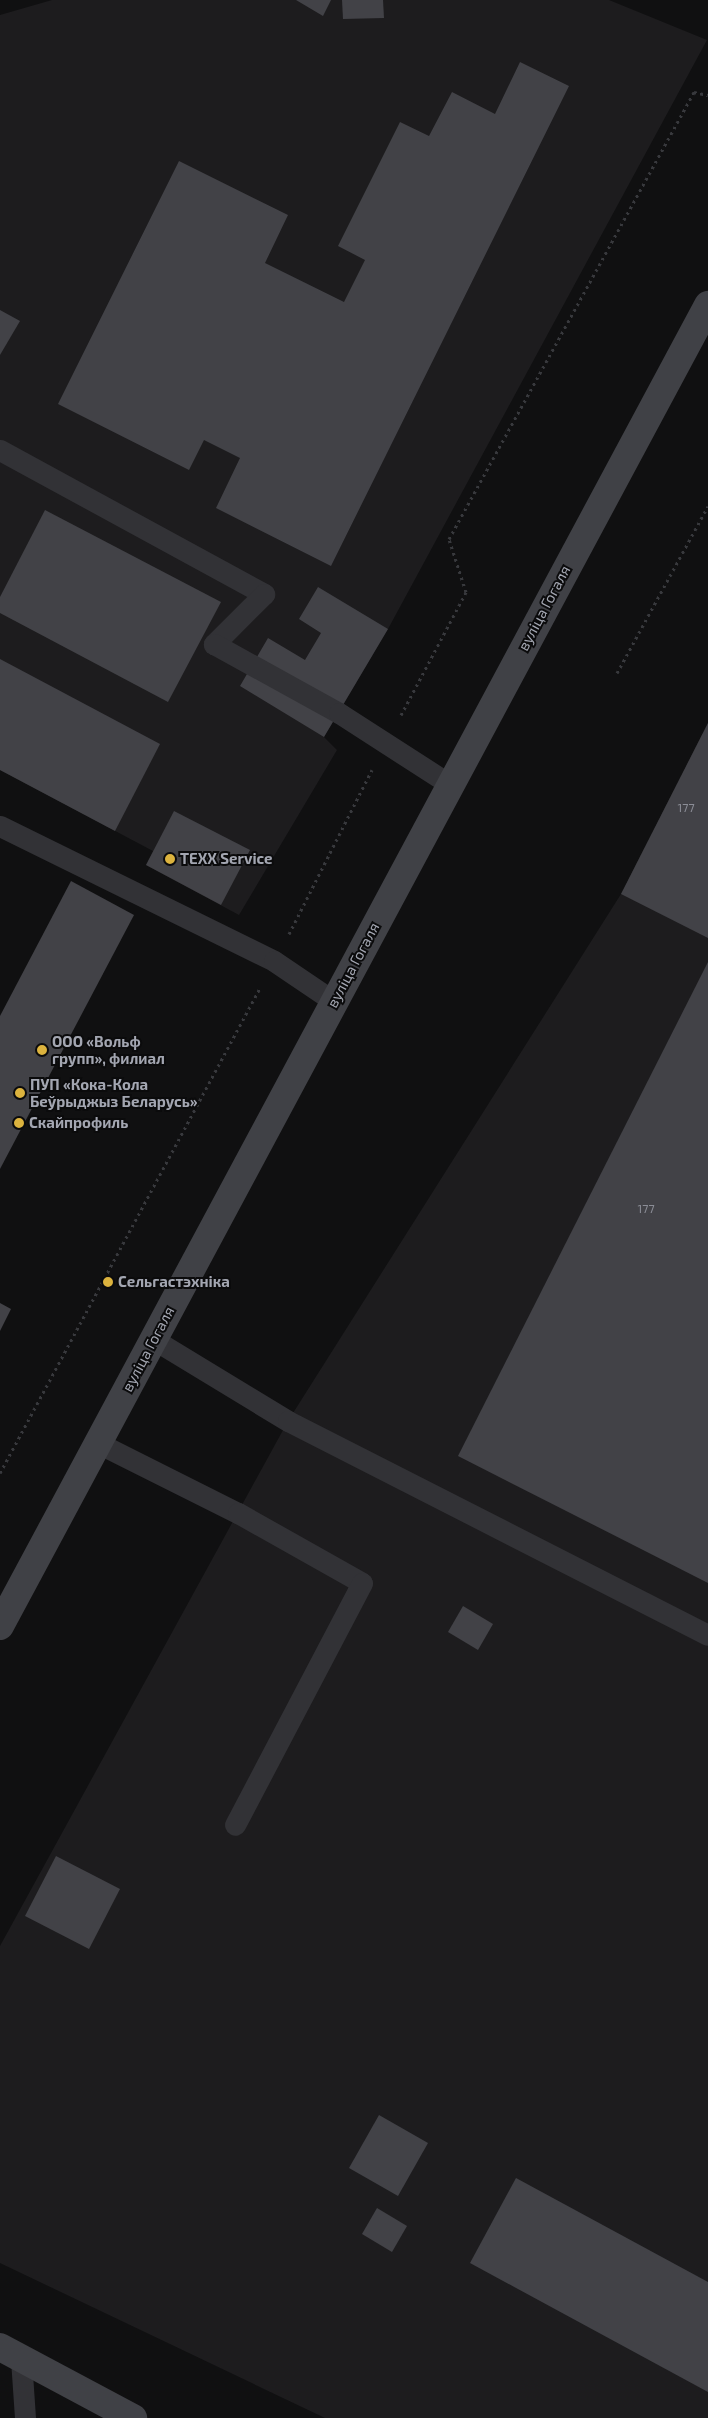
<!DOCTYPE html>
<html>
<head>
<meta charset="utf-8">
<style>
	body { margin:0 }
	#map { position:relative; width:708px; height:2418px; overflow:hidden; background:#101011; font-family:"Exo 2",sans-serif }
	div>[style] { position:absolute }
	.built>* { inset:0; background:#1d1c1e }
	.building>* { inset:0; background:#424247 }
	.path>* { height:3px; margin-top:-1.5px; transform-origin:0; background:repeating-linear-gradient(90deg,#38393d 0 2.5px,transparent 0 6.5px) }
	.service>* { height:21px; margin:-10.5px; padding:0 10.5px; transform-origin:10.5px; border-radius:10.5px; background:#323236 }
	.secondary>* { height:28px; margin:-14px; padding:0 14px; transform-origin:14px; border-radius:14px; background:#404146 }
	.dots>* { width:14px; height:14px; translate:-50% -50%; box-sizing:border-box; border:2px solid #0b0b0c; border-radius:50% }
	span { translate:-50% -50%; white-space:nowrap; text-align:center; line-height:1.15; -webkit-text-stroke:4px #0b0b0c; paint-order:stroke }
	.number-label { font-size:12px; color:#8b8d96 }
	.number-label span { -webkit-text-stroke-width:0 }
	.street-label { font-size:15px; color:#a3a6b1 }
	.poi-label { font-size:15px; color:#a3a6b1; font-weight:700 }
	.left { translate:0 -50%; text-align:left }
</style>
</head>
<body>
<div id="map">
	<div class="built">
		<i style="clip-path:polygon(52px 0,609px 0,707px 40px,388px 629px,324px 737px,337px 750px,239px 915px,146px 865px,153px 851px,0 770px,0 15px)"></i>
		<i style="clip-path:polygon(708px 723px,708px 2418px,325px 2418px,0 2263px,0 1946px,288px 1421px,621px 894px)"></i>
	</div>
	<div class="building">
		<i style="clip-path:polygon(296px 0,331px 0,323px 16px)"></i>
		<i style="clip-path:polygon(342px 0,383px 0,384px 18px,343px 19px)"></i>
		<i style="clip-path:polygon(520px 62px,569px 86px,331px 566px,216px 508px,240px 458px,204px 440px,189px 470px,58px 404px,179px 161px,288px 215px,265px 263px,344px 302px,365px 260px,338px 246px,400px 122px,429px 136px,452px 92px,495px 114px)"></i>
		<i style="clip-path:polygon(0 310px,20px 321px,0 355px)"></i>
		<i style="clip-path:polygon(45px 510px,221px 602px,168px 702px,0 613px,0 597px)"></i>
		<i style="clip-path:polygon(318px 587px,388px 629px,324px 737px,240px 686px,268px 638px,305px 660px,321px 633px,299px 619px)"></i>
		<i style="clip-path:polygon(0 659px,160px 744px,115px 831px,0 770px)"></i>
		<i style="clip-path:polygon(708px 723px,708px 938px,621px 894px)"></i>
		<i style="clip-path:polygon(174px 811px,250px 850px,221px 905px,146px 865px)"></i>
		<i style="clip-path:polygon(71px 881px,134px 915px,0 1169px,0 1016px)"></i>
		<i style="clip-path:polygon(708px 962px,708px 1583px,458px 1456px)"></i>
		<i style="clip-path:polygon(0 1303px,11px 1309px,0 1331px)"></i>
		<i style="clip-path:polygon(463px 1606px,493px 1624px,478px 1650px,448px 1632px)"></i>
		<i style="clip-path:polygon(56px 1856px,120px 1889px,89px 1949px,25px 1916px)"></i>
		<i style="clip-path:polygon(379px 2115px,428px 2143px,398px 2196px,349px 2168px)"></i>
		<i style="clip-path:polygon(516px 2178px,708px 2282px,708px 2392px,470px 2263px)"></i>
		<i style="clip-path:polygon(377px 2208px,407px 2226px,392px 2252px,362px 2234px)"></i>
	</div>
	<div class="path">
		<i style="left:617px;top:673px;width:190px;rotate:-61.4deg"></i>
		<i style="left:401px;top:715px;width:139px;rotate:-62.1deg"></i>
		<i style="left:466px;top:592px;width:56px;rotate:-107.8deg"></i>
		<i style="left:449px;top:539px;width:510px;rotate:-61.27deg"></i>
		<i style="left:694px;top:92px;width:14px;rotate:12deg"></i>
		<i style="left:289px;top:934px;width:184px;rotate:-63.2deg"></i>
		<i style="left:0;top:1473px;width:550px;rotate:-61.81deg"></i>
	</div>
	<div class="service">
		<i style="left:0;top:450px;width:301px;rotate:28.6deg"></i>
		<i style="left:264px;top:594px;width:71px;rotate:135deg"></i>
		<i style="left:214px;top:644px;width:143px;rotate:28.9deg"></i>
		<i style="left:339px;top:713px;width:131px;rotate:32.8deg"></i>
		<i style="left:0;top:826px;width:305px;rotate:26.2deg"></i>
		<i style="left:274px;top:961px;width:71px;rotate:34.1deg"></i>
		<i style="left:153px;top:1339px;width:158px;rotate:31.3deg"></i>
		<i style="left:288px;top:1421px;width:471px;rotate:27deg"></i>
		<i style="left:98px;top:1443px;width:157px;rotate:26.6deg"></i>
		<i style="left:238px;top:1513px;width:142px;rotate:29.4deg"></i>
		<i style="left:362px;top:1583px;width:273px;rotate:117.7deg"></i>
		<i style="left:21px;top:2359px;width:59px;rotate:86.1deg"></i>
	</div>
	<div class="secondary">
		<i style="left:0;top:1626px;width:1499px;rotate:-61.81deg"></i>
		<i style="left:0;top:2347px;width:151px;rotate:28.1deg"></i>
	</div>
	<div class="dots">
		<i style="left:170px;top:859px;background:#dcb33e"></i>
		<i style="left:42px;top:1050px;background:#dcb33e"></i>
		<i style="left:20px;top:1093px;background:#dcb33e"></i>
		<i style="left:19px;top:1123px;background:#dcb33e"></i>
		<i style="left:108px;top:1282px;background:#dcb33e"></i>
	</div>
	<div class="number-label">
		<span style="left:686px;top:808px">177</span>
		<span style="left:646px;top:1209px">177</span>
	</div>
	<div class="street-label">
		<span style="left:544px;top:608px;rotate:-62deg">вуліца Гогаля</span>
		<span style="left:353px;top:965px;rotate:-62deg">вуліца Гогаля</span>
		<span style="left:148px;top:1349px;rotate:-62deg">вуліца Гогаля</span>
	</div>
	<div class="poi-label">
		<span class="left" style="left:180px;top:859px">TEXX Service</span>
		<span class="left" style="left:52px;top:1050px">ООО «Вольф<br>групп», филиал</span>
		<span class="left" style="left:30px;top:1093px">ПУП «Кока-Кола<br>Беўрыджыз Беларусь»</span>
		<span class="left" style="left:29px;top:1123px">Скайпрофиль</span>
		<span class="left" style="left:118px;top:1282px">Сельгастэхніка</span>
	</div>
</div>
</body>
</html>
